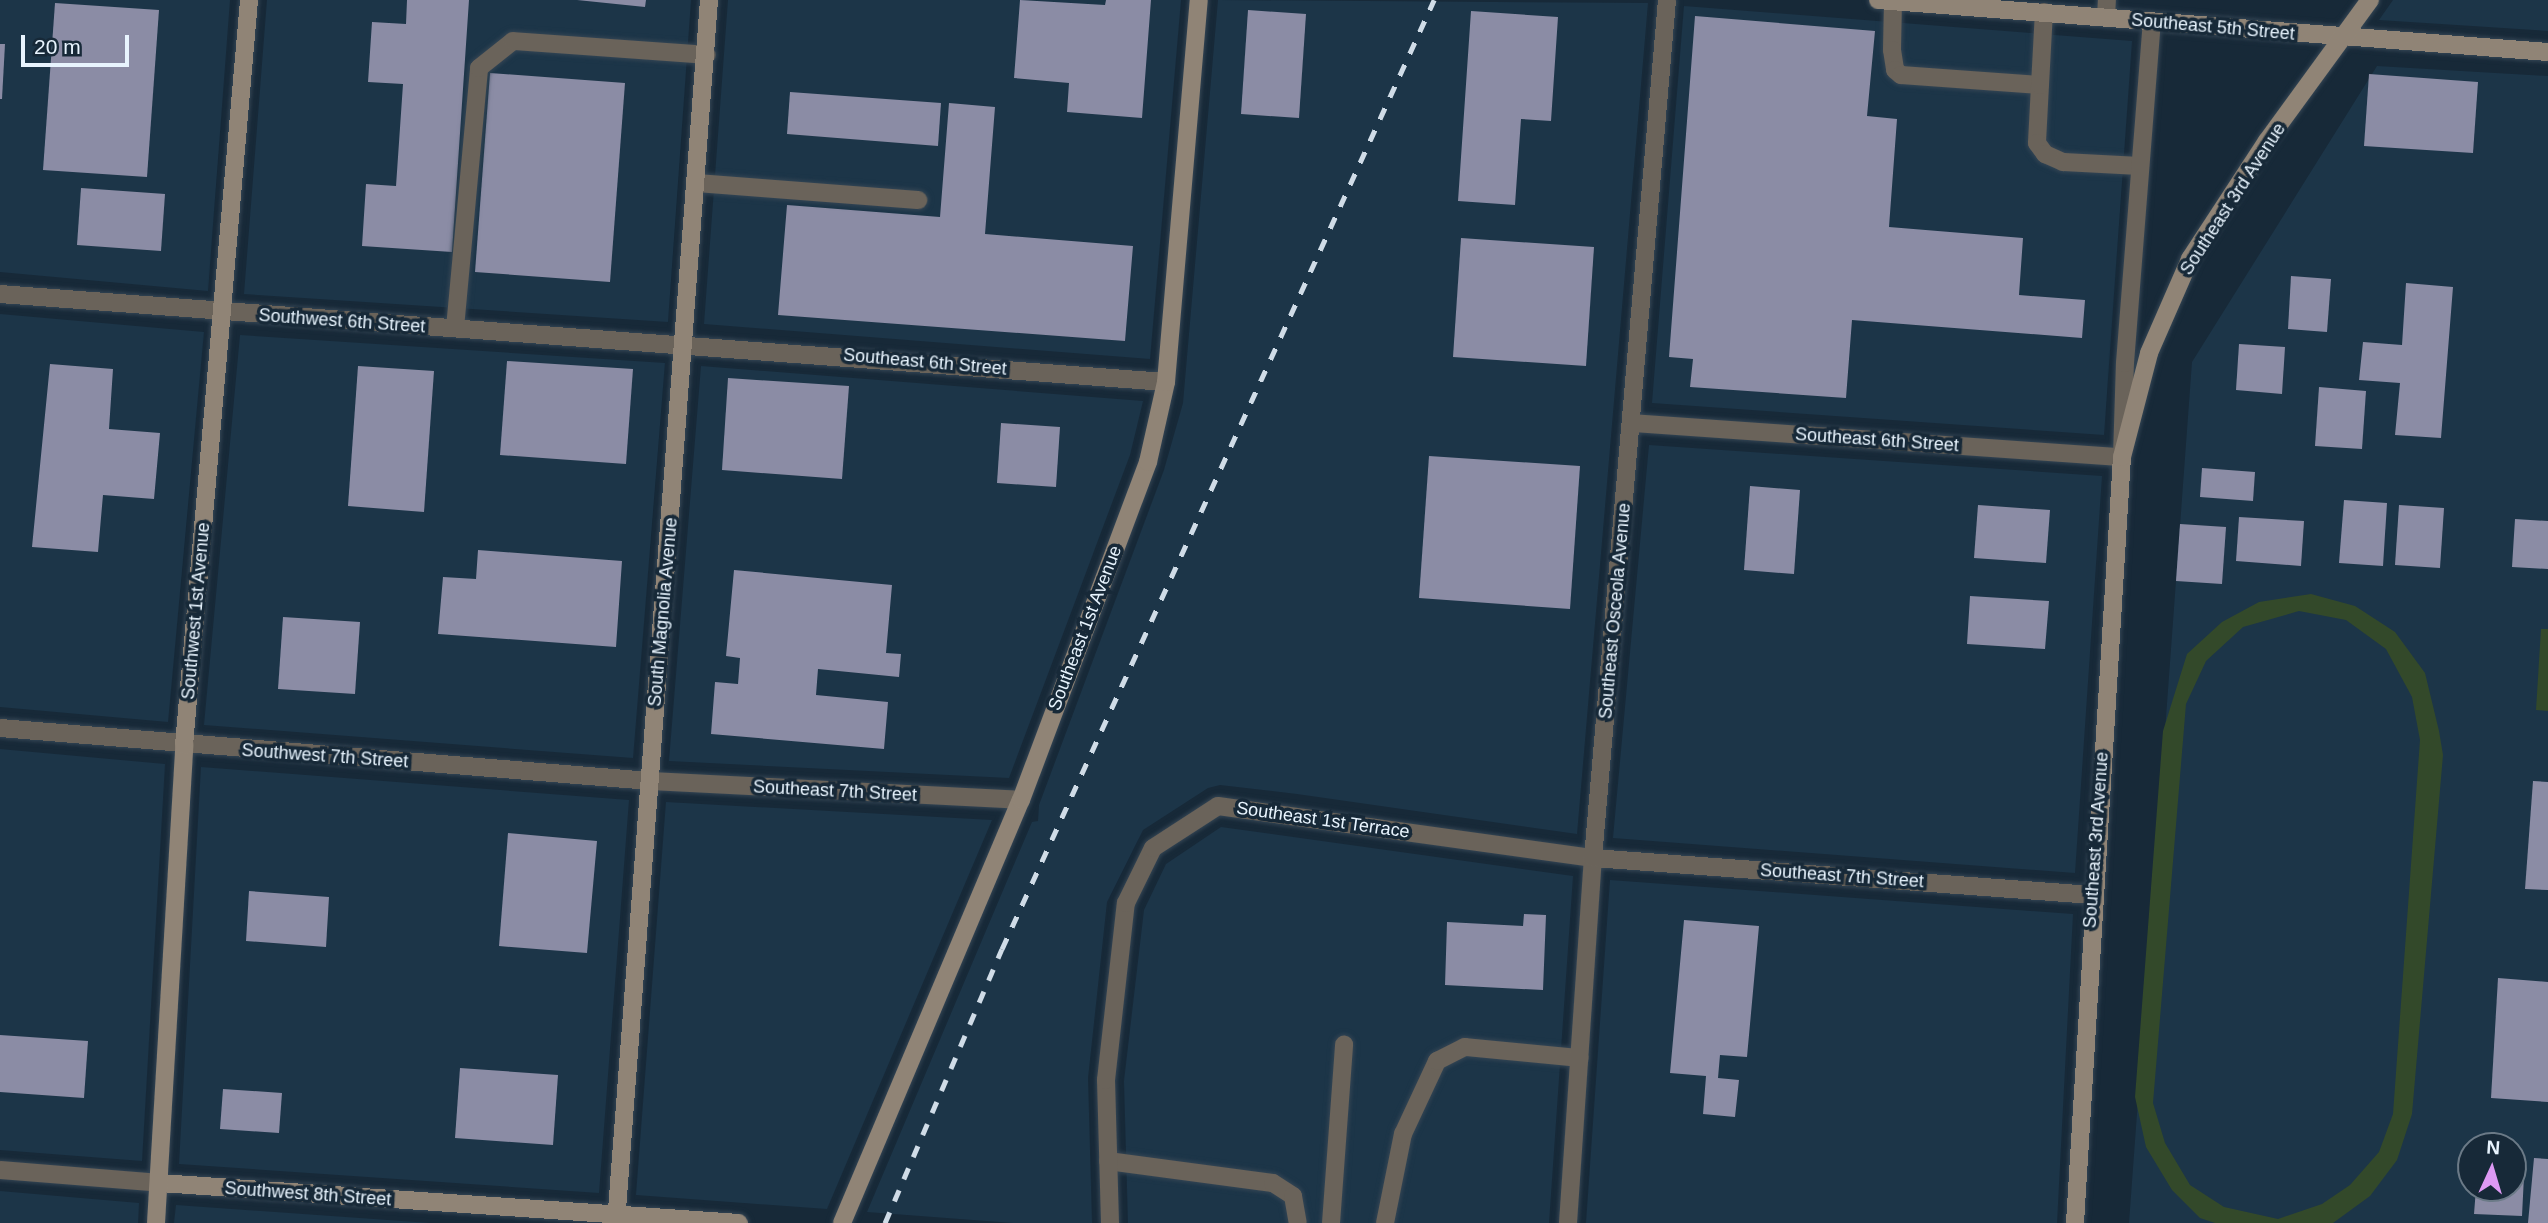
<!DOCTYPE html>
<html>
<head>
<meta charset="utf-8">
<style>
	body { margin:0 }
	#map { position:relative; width:2548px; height:1223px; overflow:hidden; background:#172938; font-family:Helvetica,sans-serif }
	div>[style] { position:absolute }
	.built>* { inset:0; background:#1c3548 }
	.green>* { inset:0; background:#33492a }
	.building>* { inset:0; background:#8b8ca5 }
	.roads { filter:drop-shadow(0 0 2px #344554) drop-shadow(0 0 2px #344554) }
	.lane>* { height:18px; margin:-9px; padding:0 9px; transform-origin:9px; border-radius:9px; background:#6a635a }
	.street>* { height:18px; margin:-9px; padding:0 9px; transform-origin:9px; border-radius:9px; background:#6a635a }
	.secondary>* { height:18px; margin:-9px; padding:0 9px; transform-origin:9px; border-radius:9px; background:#908476 }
	.rail>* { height:5px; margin-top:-2.5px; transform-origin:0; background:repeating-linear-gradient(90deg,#d0dce7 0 12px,transparent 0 24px) }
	span { translate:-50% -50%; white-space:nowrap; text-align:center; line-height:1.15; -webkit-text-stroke:7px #172938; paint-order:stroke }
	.street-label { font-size:18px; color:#e8f4fe }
	.north { position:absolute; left:2457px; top:1132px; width:70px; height:70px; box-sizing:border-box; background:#172938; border:2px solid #6b7a87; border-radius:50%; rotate:4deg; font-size:19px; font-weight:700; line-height:28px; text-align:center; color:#e8f4fe }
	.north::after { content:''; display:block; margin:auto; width:24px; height:32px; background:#dd99f3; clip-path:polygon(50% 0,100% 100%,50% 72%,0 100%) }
	.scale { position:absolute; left:21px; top:35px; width:108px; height:32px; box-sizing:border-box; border:4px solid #e8f4fe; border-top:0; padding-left:9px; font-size:21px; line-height:24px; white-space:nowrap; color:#e8f4fe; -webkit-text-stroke:5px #172938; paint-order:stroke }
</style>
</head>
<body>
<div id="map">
	<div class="built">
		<i style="clip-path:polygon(0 0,230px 0,208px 291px,0 272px)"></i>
		<i style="clip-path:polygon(267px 0,691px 0,668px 322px,244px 294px)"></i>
		<i style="clip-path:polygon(728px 0,1181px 0,1150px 359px,704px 324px)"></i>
		<i style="clip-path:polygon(1218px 0,1648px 3px,1577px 834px,1297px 794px,1220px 785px,1208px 788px,1143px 830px,1107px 902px,1088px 1078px,1092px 1223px,1013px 1223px,867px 1212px,1032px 822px,1038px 821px,1039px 805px,1164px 470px,1183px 403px)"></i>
		<i style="clip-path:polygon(2393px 0,2548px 0,2548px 31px,2379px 20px)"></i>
		<i style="clip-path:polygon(1684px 6px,2132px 41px,2104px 435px,1652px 403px)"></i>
		<i style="clip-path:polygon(evenodd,2377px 66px,2548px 76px,2548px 1223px,2129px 1223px,2192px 362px,2377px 66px,2471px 1146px,2513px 1146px,2513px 1188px,2471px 1188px,2471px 1146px)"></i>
		<i style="clip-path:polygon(0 314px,204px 332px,168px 722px,0 707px)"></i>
		<i style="clip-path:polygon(240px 335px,665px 363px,633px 758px,204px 725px)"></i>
		<i style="clip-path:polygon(701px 366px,1143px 401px,1130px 455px,1009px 778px,669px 761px)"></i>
		<i style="clip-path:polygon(1649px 445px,2102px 476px,2075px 873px,1613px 838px)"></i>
		<i style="clip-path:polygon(0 749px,165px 764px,142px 1161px,0 1150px)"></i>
		<i style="clip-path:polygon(201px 767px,629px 800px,599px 1193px,179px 1164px)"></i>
		<i style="clip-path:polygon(666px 802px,992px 820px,827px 1209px,636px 1195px)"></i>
		<i style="clip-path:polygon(1221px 827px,1573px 876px,1549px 1223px,1128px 1223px,1124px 1081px,1144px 910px,1166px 864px)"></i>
		<i style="clip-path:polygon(1610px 880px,2073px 914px,2057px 1223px,1586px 1223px)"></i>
		<i style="clip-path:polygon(0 1191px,139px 1203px,138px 1223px,0 1223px)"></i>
		<i style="clip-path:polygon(176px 1205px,430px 1223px,174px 1223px)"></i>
	</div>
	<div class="green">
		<i style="clip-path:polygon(evenodd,2311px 594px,2355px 606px,2395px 632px,2425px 673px,2439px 731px,2443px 755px,2412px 1114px,2397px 1160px,2370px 1196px,2333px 1223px,2215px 1223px,2200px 1218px,2172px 1190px,2146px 1147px,2135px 1097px,2163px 731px,2187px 654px,2222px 622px,2259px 602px,2311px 594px,2299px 611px,2346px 620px,2386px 649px,2412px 697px,2420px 740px,2393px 1114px,2379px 1152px,2350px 1185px,2322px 1204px,2278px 1219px,2224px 1207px,2190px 1185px,2165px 1143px,2153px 1103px,2186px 704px,2206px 661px,2243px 627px,2299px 611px)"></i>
		<i style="clip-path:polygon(2541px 629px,2548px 629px,2548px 711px,2536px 710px)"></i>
	</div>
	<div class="building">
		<i style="clip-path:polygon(407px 0,469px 0,452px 252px,362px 246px,366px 184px,396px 186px,403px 84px,368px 82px,372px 22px,406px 24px)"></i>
		<i style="clip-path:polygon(577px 0,646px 0,645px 7px)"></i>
		<i style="clip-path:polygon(1020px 0,1105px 5px,1106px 0,1151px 0,1142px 118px,1067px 112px,1069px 83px,1014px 78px)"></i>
		<i style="clip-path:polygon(55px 3px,159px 10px,147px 177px,43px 170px)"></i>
		<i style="clip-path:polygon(1248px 10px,1306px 14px,1299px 118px,1241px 114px)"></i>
		<i style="clip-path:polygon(1471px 11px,1558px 17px,1551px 121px,1521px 119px,1515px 205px,1458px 201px)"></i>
		<i style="clip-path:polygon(1695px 16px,1875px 31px,1867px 116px,1897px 119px,1889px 227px,2023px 238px,2019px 295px,2085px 300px,2082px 338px,1852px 320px,1846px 398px,1690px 387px,1693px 359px,1669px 357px)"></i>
		<i style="clip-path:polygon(0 44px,5px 44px,2px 99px,0 99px)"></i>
		<i style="clip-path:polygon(490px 73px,625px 83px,610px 282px,475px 272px)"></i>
		<i style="clip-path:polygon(2369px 74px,2478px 82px,2473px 153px,2364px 146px)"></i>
		<i style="clip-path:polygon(790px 92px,941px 103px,938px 146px,787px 134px)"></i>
		<i style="clip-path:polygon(949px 103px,995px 107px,985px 234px,1133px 246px,1125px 341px,778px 315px,787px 205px,940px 217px)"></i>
		<i style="clip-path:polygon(81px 188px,165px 194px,161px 251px,77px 245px)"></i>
		<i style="clip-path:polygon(1461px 238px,1594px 247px,1586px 366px,1453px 357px)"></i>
		<i style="clip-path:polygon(2291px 276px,2331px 279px,2327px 332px,2288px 329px)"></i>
		<i style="clip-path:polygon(2406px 283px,2453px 287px,2441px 438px,2395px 435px,2400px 383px,2359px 380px,2363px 342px,2402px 345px)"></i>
		<i style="clip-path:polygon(2239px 344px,2285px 347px,2282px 394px,2236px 390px)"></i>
		<i style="clip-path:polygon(507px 361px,633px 369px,626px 464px,500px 455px)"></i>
		<i style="clip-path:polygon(50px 364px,113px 369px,109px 429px,160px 433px,154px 499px,103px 495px,98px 552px,32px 547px)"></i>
		<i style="clip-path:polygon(358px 366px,434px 371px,424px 512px,348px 506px)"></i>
		<i style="clip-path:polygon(728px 378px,849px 386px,842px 479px,722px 470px)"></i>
		<i style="clip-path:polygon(2319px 387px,2366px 391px,2362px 449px,2315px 446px)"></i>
		<i style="clip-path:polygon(1001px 423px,1060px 427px,1056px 487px,997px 483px)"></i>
		<i style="clip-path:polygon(1429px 456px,1580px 466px,1570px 609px,1419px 598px)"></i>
		<i style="clip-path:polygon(2202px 468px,2255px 472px,2253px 501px,2200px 497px)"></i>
		<i style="clip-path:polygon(1750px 486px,1800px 490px,1794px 574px,1744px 570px)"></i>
		<i style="clip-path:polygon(2344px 500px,2387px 503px,2383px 566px,2339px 563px)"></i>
		<i style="clip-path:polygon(1978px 505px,2050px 510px,2046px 563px,1974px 558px)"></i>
		<i style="clip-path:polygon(2399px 505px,2444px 508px,2440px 568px,2395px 565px)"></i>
		<i style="clip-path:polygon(2239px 517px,2304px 521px,2301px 566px,2236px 561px)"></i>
		<i style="clip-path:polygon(2515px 519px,2548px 521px,2548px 569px,2512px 567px)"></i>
		<i style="clip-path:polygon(2180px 524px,2226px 527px,2222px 584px,2176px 581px)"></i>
		<i style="clip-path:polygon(478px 550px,622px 561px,616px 647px,438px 634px,443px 577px,476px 579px)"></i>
		<i style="clip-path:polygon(734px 570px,892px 585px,886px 653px,901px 654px,899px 677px,818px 669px,816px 695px,888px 702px,884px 749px,711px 734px,715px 682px,738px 684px,740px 658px,726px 656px)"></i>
		<i style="clip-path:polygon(1970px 596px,2049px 601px,2045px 649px,1967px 644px)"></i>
		<i style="clip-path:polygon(283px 617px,360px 622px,355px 694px,278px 689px)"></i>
		<i style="clip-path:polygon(2533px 781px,2548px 782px,2548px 890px,2525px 889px)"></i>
		<i style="clip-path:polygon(508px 833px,597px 841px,587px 953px,499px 946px)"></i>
		<i style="clip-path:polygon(249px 891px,329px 897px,326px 947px,246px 941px)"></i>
		<i style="clip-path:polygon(1524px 914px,1546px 915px,1543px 990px,1445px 985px,1447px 922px,1523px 926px)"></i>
		<i style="clip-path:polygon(1684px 920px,1759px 926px,1747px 1057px,1720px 1055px,1718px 1078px,1739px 1080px,1735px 1117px,1703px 1114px,1706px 1076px,1670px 1073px)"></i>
		<i style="clip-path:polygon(2498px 978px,2548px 982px,2548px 1102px,2491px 1098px)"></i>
		<i style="clip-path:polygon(0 1035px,88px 1041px,84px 1098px,0 1092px)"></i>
		<i style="clip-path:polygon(460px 1068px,558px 1075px,553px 1145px,455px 1138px)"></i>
		<i style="clip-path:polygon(223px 1089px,282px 1093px,279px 1133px,220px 1129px)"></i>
		<i style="clip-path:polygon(2513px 1156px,2525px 1156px,2522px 1216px,2474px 1214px,2476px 1188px,2513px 1188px)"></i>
		<i style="clip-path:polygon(2534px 1158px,2548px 1159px,2548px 1223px,2528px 1223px)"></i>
	</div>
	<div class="roads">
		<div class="lane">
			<i style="left:1893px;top:1px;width:49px;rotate:91.2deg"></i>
			<i style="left:1892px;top:50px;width:20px;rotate:81deg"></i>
			<i style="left:1895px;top:70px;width:8px;rotate:40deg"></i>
			<i style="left:1901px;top:75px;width:139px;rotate:4.1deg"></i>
			<i style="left:2040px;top:85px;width:58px;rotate:93deg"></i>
			<i style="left:2037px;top:143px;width:14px;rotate:54deg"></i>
			<i style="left:2045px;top:154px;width:20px;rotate:24deg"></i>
			<i style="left:2063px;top:162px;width:77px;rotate:3deg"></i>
			<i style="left:2040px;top:85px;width:73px;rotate:-86.9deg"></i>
			<i style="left:696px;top:183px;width:223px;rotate:4.4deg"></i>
			<i style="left:455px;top:328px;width:261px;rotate:-84.7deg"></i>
			<i style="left:479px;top:68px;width:43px;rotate:-38.5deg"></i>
			<i style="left:513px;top:41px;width:194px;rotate:4.1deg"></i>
			<i style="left:1108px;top:1161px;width:166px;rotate:7.6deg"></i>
			<i style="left:1273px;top:1183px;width:24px;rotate:33deg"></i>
			<i style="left:1293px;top:1196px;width:27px;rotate:80deg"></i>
			<i style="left:1331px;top:1223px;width:179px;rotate:-85.8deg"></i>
			<i style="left:1385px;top:1223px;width:91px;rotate:-78.6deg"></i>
			<i style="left:1403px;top:1134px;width:81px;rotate:-65deg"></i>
			<i style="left:1437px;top:1061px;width:31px;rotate:-27deg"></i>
			<i style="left:1465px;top:1047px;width:115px;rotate:5.5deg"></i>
		</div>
		<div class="street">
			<i style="left:2106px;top:17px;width:17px;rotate:-87deg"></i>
			<i style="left:0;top:294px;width:1169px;rotate:4.32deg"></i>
			<i style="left:1632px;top:423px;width:491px;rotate:4deg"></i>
			<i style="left:2122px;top:457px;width:94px;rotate:-88.2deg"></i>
			<i style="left:2125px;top:363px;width:342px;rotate:-85.5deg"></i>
			<i style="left:0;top:728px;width:652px;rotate:4.66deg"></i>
			<i style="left:650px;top:781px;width:371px;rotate:2.9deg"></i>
			<i style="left:0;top:1170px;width:161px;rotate:4.6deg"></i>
			<i style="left:1110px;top:1223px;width:143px;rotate:-91.6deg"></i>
			<i style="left:1106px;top:1080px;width:178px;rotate:-83.6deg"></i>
			<i style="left:1126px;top:903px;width:61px;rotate:-63.9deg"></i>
			<i style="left:1153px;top:848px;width:77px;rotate:-32.9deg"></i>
			<i style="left:1218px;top:806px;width:379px;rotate:7.9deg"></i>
			<i style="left:1593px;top:858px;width:500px;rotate:4.24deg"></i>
			<i style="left:1568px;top:1223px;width:366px;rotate:-86.1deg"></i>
			<i style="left:1593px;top:858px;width:861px;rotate:-85.07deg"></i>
		</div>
		<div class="secondary">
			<i style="left:1878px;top:0;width:672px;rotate:4.44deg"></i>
			<i style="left:160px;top:1183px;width:580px;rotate:3.95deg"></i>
			<i style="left:156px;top:1223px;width:479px;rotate:-86.6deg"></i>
			<i style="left:184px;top:745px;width:748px;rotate:-85.01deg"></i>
			<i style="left:616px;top:1223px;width:1227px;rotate:-85.65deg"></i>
			<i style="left:842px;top:1223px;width:459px;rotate:-67.1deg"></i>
			<i style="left:1021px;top:800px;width:361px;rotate:-69.4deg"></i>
			<i style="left:1148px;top:462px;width:82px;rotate:-77.3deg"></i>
			<i style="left:1166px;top:382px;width:383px;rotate:-85.1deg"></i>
			<i style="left:2075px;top:1223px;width:767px;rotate:-86.49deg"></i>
			<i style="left:2122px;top:457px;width:107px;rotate:-75.4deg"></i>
			<i style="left:2149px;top:353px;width:103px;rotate:-66.4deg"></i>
			<i style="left:2190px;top:259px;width:141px;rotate:-56.9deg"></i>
			<i style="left:2267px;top:141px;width:175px;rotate:-53.9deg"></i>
		</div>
	</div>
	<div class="rail">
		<i style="left:885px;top:1223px;width:298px;rotate:-66.9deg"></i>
		<i style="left:1002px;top:949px;width:1043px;rotate:-65.52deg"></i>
	</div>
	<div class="street-label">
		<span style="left:2213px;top:27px;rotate:5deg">Southeast 5th Street</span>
		<span style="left:2233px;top:199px;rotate:-57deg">Southeast 3rd Avenue</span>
		<span style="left:342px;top:321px;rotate:4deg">Southwest 6th Street</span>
		<span style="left:925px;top:362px;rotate:5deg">Southeast 6th Street</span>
		<span style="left:1877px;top:440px;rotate:4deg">Southeast 6th Street</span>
		<span style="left:196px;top:611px;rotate:-85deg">Southwest 1st Avenue</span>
		<span style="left:1615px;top:611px;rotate:-85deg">Southeast Osceola Avenue</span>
		<span style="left:663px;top:612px;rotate:-85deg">South Magnolia Avenue</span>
		<span style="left:1085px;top:628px;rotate:-69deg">Southeast 1st Avenue</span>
		<span style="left:325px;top:756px;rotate:4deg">Southwest 7th Street</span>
		<span style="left:835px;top:791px;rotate:3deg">Southeast 7th Street</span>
		<span style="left:1323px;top:820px;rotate:8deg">Southeast 1st Terrace</span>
		<span style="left:2096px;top:840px;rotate:-86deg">Southeast 3rd Avenue</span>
		<span style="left:1842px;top:876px;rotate:4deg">Southeast 7th Street</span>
		<span style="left:308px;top:1194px;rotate:4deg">Southwest 8th Street</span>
	</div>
	<div class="north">N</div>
	<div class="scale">20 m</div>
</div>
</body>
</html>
